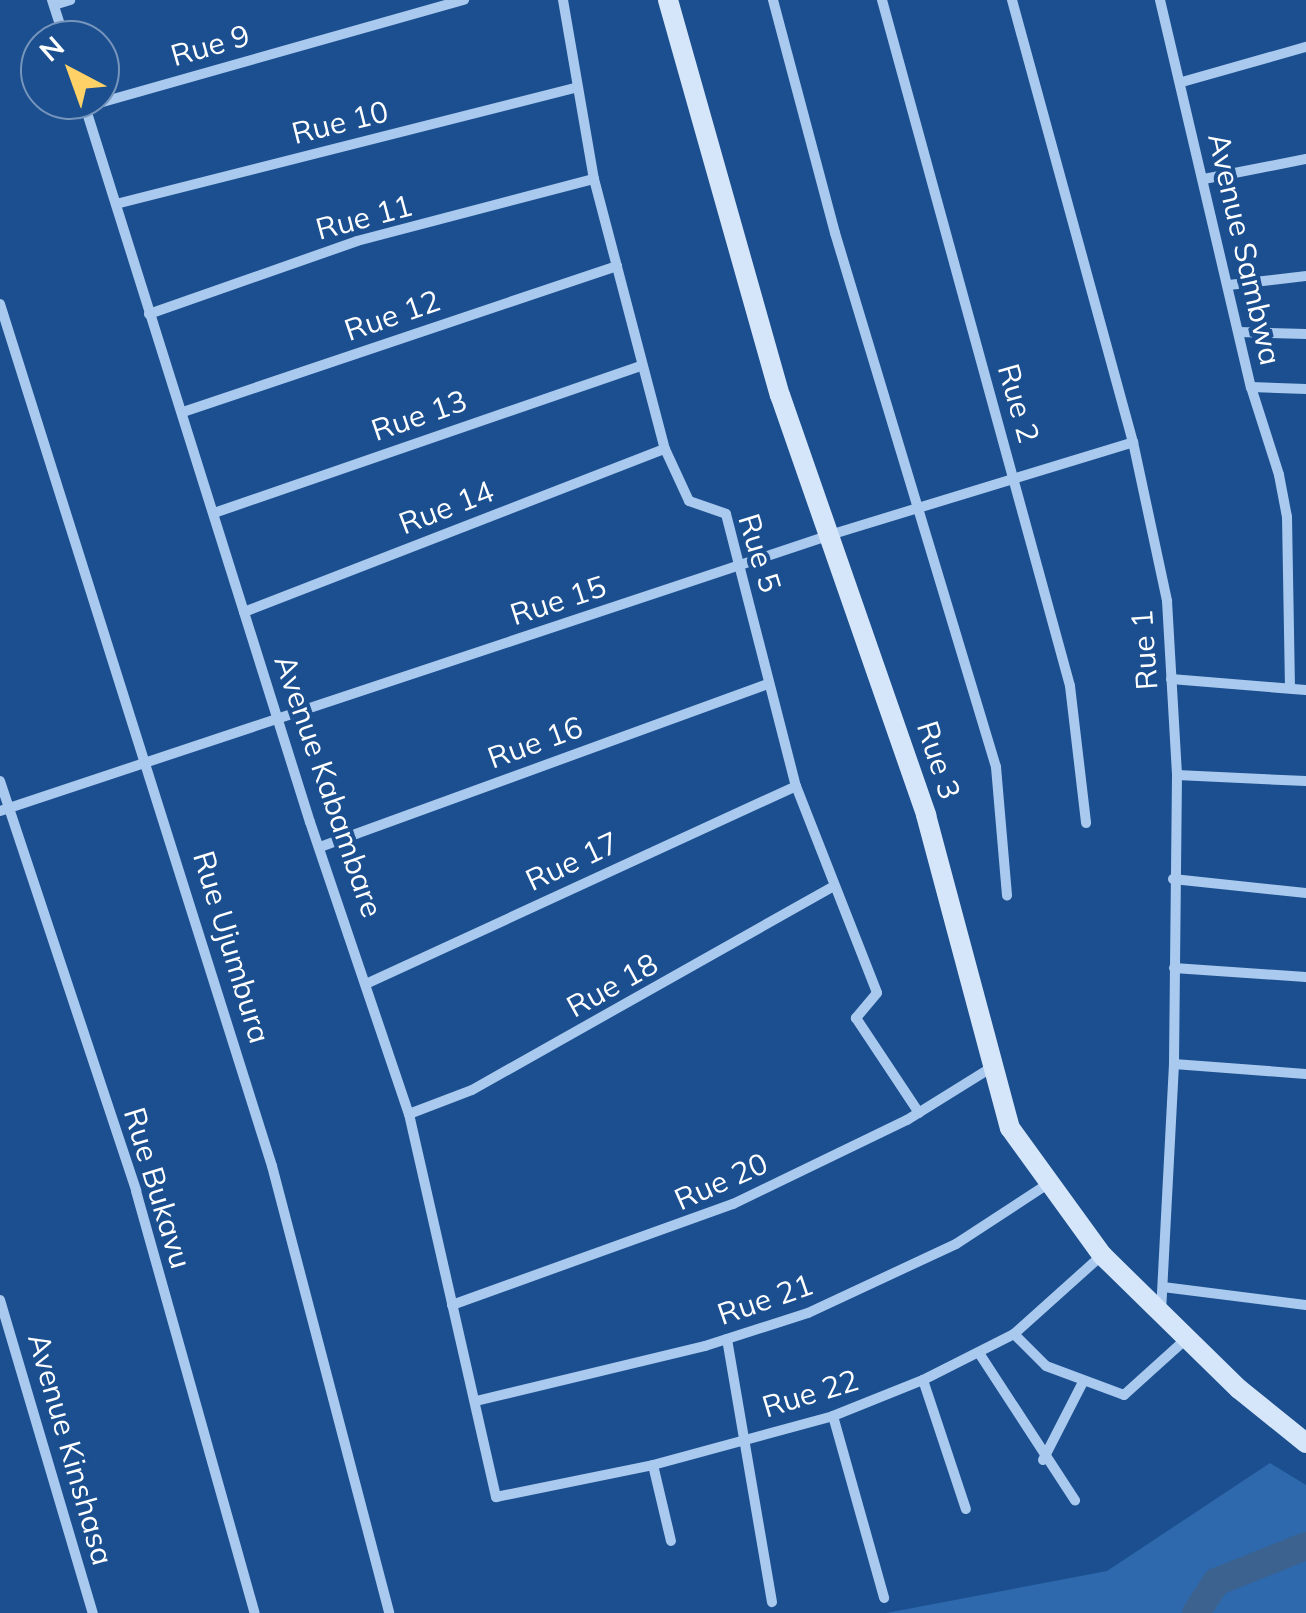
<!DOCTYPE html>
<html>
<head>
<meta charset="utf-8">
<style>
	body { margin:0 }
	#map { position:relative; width:1306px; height:1613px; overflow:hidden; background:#1b4f8f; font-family:Mulish,sans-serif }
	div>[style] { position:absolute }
	.green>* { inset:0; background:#2e69ad }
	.river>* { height:28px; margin:-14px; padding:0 14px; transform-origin:14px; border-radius:14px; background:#3c6290 }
	.street>* { height:10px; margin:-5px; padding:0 5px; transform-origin:5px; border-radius:5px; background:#a9c9ee }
	.secondary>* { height:20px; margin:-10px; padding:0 10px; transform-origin:10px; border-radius:10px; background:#d6e6fa }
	span { translate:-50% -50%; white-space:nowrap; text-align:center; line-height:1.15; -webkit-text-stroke:8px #1b4f8f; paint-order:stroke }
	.street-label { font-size:30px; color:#fff }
	.north { position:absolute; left:20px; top:20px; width:100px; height:100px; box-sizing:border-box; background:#1b4f8f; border:2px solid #7695bc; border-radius:50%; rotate:319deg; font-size:28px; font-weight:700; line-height:40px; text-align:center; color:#fff }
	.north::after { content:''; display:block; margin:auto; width:35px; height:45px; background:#ffd166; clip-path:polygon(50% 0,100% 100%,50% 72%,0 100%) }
</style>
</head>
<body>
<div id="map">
	<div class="green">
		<i style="clip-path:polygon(1270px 1463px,1306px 1485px,1306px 1613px,886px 1613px,1107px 1571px)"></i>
	</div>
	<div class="river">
		<i style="left:1196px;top:1613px;width:37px;rotate:-57deg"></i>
		<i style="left:1216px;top:1582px;width:97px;rotate:-21.8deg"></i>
	</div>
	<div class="street">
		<i style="left:52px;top:0;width:42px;rotate:72deg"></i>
		<i style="left:563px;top:0;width:182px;rotate:80.2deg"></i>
		<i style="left:594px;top:179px;width:279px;rotate:75.3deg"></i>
		<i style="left:665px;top:449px;width:57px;rotate:65.2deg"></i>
		<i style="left:689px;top:501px;width:39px;rotate:19deg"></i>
		<i style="left:726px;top:514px;width:281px;rotate:75.6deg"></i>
		<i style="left:796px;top:786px;width:222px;rotate:68.6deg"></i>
		<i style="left:877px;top:993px;width:33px;rotate:130deg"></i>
		<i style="left:856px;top:1018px;width:114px;rotate:56.4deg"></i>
		<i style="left:773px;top:0;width:241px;rotate:75.1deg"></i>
		<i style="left:835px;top:233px;width:558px;rotate:73.22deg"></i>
		<i style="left:996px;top:767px;width:129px;rotate:85.1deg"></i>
		<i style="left:882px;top:0;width:711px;rotate:74.67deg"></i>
		<i style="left:1070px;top:686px;width:138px;rotate:83.3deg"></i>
		<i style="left:1012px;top:0;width:458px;rotate:74.7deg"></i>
		<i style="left:1133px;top:442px;width:163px;rotate:77.9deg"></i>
		<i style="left:1167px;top:601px;width:174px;rotate:86.7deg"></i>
		<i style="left:1177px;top:775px;width:289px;rotate:90.6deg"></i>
		<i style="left:1174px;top:1064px;width:249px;rotate:93deg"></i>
		<i style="left:1160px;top:0;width:398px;rotate:76.8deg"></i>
		<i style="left:1251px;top:387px;width:92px;rotate:72.3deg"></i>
		<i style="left:1279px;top:475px;width:43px;rotate:79.2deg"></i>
		<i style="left:1287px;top:517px;width:171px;rotate:89deg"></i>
		<i style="left:54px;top:5px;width:17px;rotate:-17deg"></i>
		<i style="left:1182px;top:82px;width:129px;rotate:-15.8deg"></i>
		<i style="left:83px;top:100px;width:757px;rotate:72.55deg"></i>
		<i style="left:310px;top:822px;width:308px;rotate:71.3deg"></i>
		<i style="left:409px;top:1114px;width:393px;rotate:77.2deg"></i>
		<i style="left:496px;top:1497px;width:160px;rotate:-11.5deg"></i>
		<i style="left:653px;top:1465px;width:187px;rotate:-15.2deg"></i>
		<i style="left:833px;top:1416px;width:97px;rotate:-21.8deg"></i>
		<i style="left:923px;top:1380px;width:102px;rotate:-26.8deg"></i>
		<i style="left:1014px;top:1334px;width:118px;rotate:-41.9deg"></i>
		<i style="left:85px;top:107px;width:394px;rotate:-15.8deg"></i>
		<i style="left:1204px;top:179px;width:104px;rotate:-11.1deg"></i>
		<i style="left:116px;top:204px;width:474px;rotate:-14.2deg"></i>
		<i style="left:1229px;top:285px;width:78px;rotate:-6.7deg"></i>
		<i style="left:0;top:304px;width:904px;rotate:72.49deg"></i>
		<i style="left:272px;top:1166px;width:462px;rotate:75.3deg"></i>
		<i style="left:149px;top:314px;width:220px;rotate:-19.3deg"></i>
		<i style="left:357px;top:241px;width:245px;rotate:-14.7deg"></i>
		<i style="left:1239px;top:332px;width:67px;rotate:1.7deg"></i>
		<i style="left:1251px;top:387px;width:55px;rotate:2.1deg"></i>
		<i style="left:183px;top:412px;width:458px;rotate:-18.6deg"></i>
		<i style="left:214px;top:513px;width:452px;rotate:-19deg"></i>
		<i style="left:244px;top:612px;width:451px;rotate:-21.2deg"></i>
		<i style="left:1171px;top:679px;width:135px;rotate:4.7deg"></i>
		<i style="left:1177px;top:775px;width:129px;rotate:2.7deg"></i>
		<i style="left:0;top:781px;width:432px;rotate:71.6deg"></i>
		<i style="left:136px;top:1191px;width:438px;rotate:74.3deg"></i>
		<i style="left:0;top:811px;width:878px;rotate:-18.39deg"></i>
		<i style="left:833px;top:534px;width:314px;rotate:-17deg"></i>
		<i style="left:320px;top:847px;width:477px;rotate:-20deg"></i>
		<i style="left:1173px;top:879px;width:134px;rotate:6deg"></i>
		<i style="left:1174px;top:968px;width:132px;rotate:3.9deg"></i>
		<i style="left:368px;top:983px;width:471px;rotate:-24.7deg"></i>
		<i style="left:1174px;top:1064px;width:132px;rotate:4.3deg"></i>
		<i style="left:409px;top:1114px;width:67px;rotate:-20.9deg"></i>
		<i style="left:472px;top:1090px;width:412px;rotate:-29.4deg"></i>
		<i style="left:1163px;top:1287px;width:144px;rotate:7.2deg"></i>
		<i style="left:0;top:1300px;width:327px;rotate:73.5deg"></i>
		<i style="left:452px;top:1305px;width:299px;rotate:-19.8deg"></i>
		<i style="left:733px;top:1204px;width:193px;rotate:-25.8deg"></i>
		<i style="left:907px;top:1120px;width:100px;rotate:-31.9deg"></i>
		<i style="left:1014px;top:1334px;width:45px;rotate:45deg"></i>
		<i style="left:1046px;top:1366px;width:83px;rotate:20.4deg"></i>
		<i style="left:1124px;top:1395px;width:84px;rotate:-42.1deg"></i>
		<i style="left:727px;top:1339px;width:267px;rotate:80.3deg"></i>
		<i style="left:979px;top:1353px;width:176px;rotate:56.9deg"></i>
		<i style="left:923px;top:1380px;width:136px;rotate:71.6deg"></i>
		<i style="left:476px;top:1401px;width:236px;rotate:-13.5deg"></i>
		<i style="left:705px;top:1346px;width:108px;rotate:-17.8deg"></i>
		<i style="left:808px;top:1313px;width:163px;rotate:-25deg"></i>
		<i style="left:956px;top:1244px;width:108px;rotate:-33.2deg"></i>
		<i style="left:833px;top:1416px;width:189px;rotate:74.3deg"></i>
		<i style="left:1043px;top:1460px;width:88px;rotate:-62.9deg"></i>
		<i style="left:653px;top:1465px;width:78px;rotate:76.7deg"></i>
	</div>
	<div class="secondary">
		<i style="left:668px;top:0;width:411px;rotate:74.2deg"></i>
		<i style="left:780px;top:395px;width:445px;rotate:70.8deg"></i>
		<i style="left:926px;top:815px;width:324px;rotate:75deg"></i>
		<i style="left:1010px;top:1128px;width:157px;rotate:54.1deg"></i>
		<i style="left:1102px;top:1255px;width:192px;rotate:44.4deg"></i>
		<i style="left:1239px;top:1389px;width:86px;rotate:38.9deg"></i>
	</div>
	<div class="street-label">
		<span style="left:210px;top:45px;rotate:-16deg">Rue 9</span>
		<span style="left:340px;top:122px;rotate:-14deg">Rue 10</span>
		<span style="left:364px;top:217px;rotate:-15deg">Rue 11</span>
		<span style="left:1245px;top:249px;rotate:77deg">Avenue Sambwa</span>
		<span style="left:392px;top:315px;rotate:-19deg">Rue 12</span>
		<span style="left:1019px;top:403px;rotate:74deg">Rue 2</span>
		<span style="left:419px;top:415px;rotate:-19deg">Rue 13</span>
		<span style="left:446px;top:507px;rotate:-21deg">Rue 14</span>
		<span style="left:760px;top:553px;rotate:73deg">Rue 5</span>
		<span style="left:558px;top:600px;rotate:-18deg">Rue 15</span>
		<span style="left:1144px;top:650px;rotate:-94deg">Rue 1</span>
		<span style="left:535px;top:742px;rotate:-20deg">Rue 16</span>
		<span style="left:939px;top:760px;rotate:72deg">Rue 3</span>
		<span style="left:329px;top:786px;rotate:71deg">Avenue Kabambare</span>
		<span style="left:572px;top:861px;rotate:-25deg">Rue 17</span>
		<span style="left:232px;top:947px;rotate:73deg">Rue Ujumbura</span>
		<span style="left:612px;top:985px;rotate:-29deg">Rue 18</span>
		<span style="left:721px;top:1181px;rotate:-24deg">Rue 20</span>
		<span style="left:158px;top:1188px;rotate:73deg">Rue Bukavu</span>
		<span style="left:765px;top:1299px;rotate:-19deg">Rue 21</span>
		<span style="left:810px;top:1393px;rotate:-17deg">Rue 22</span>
		<span style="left:71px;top:1449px;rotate:74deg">Avenue Kinshasa</span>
	</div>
	<div class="north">N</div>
</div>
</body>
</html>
